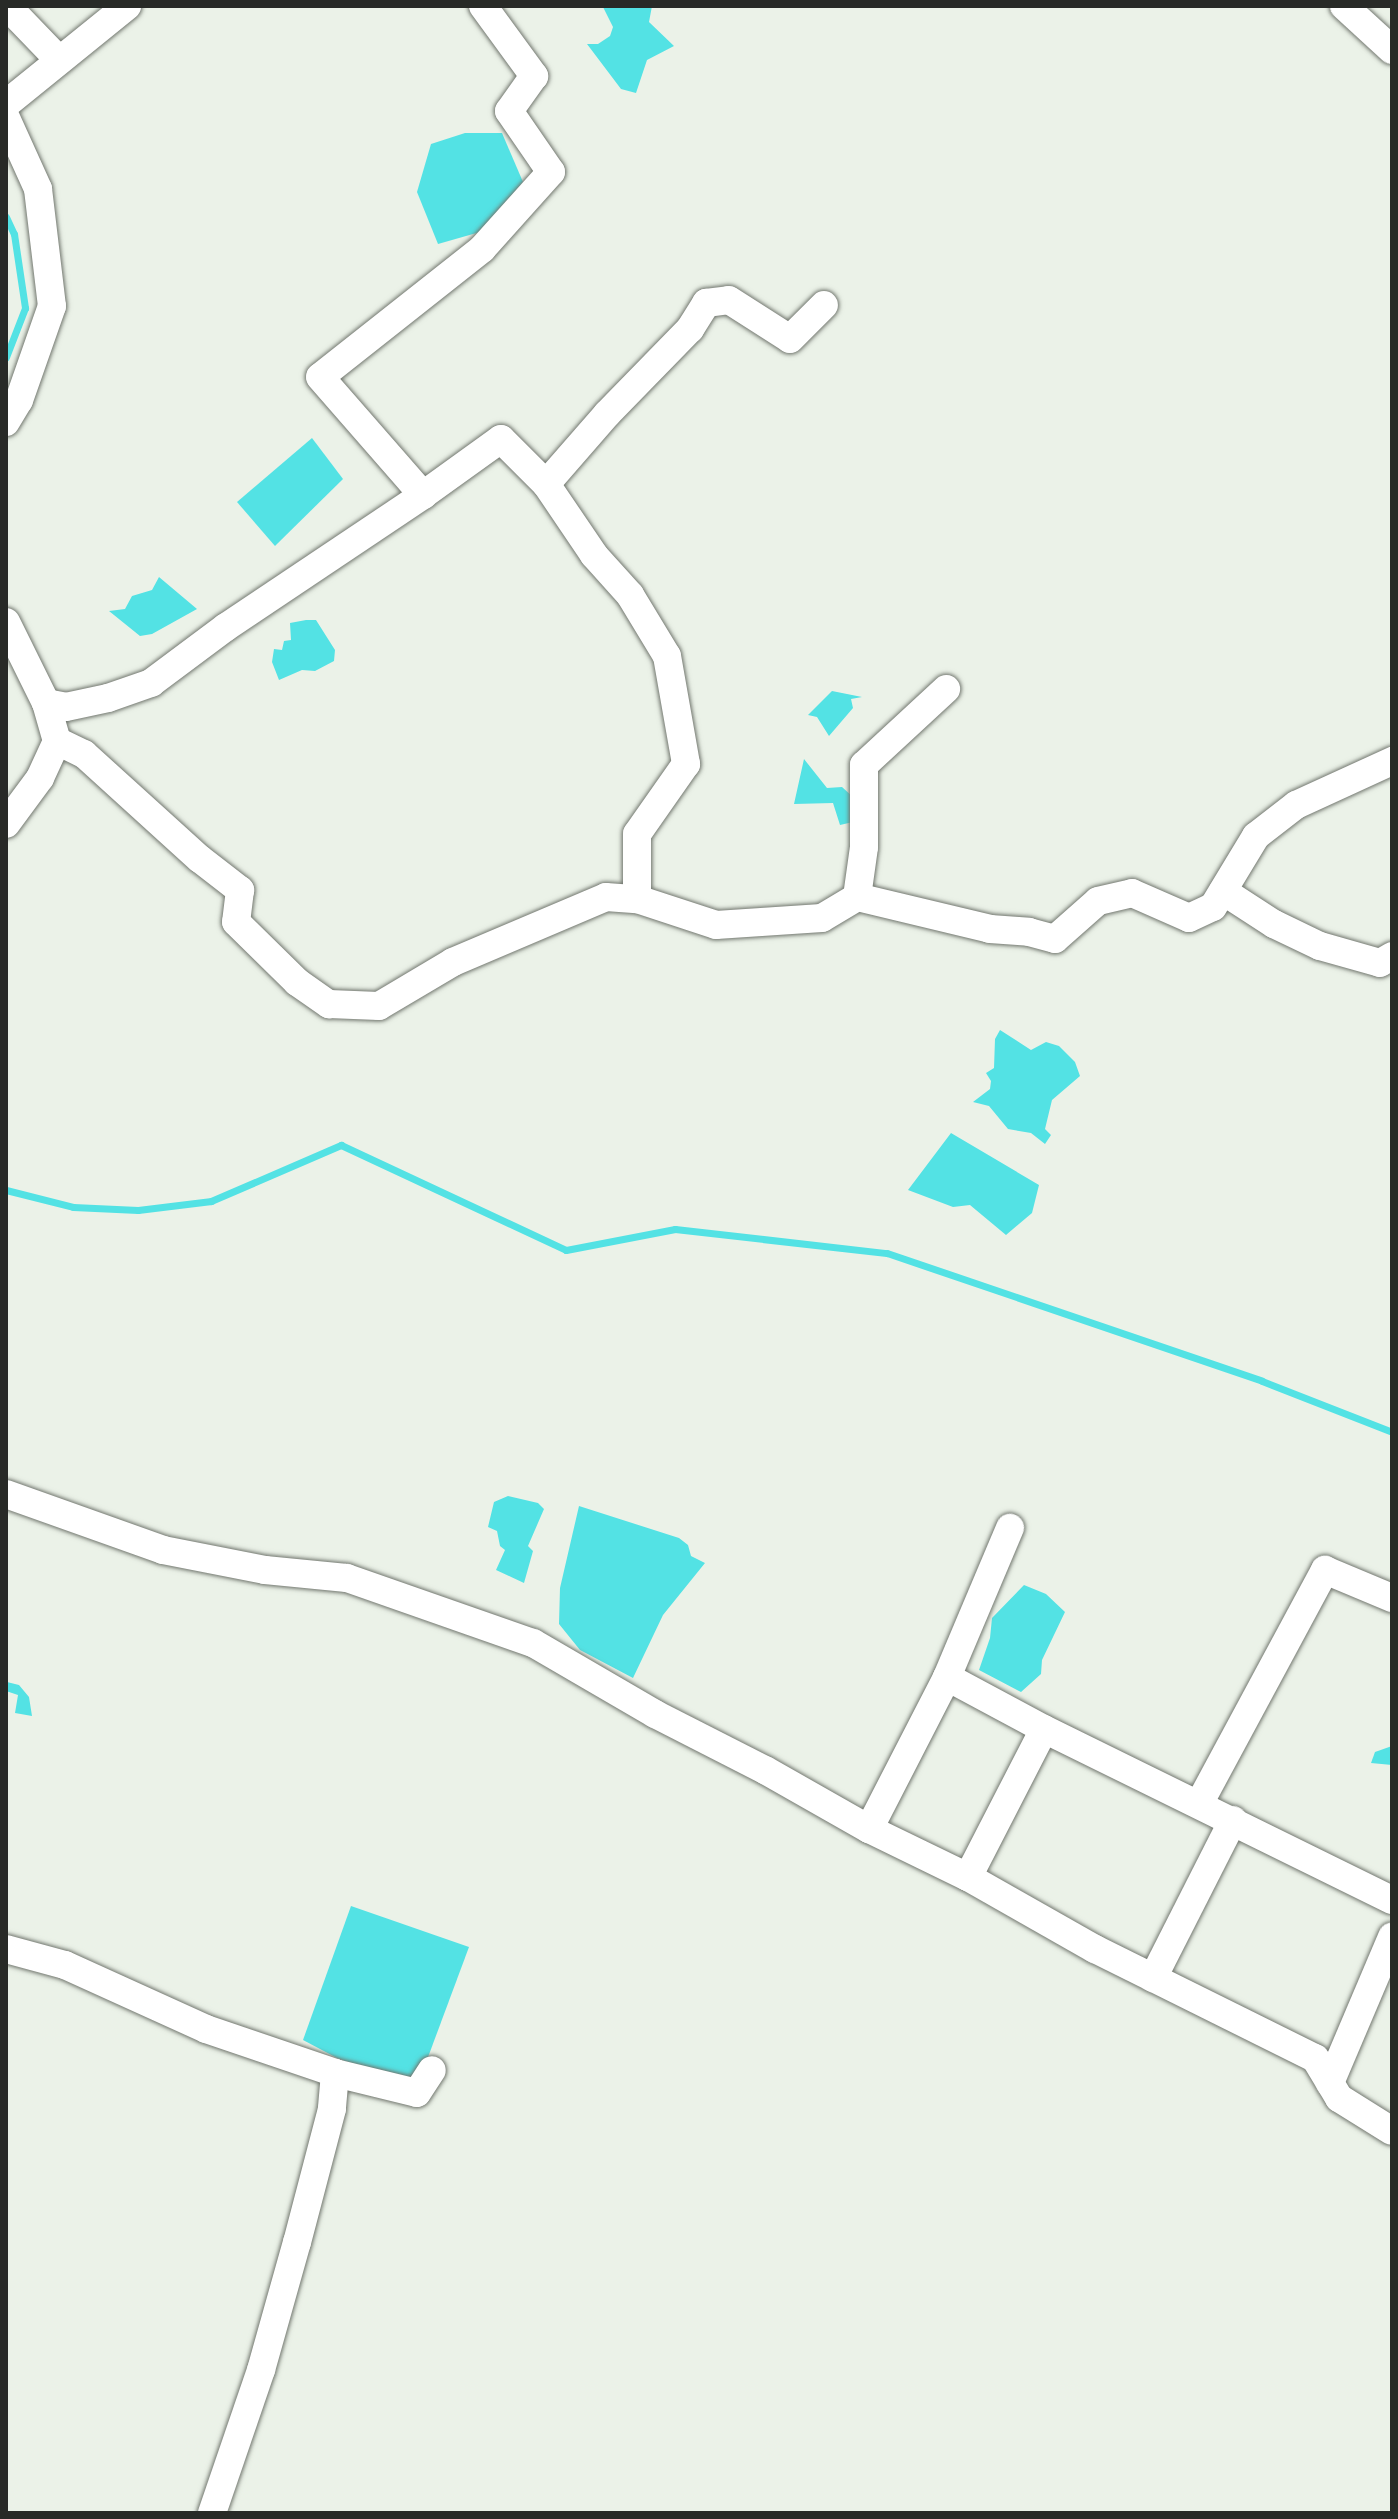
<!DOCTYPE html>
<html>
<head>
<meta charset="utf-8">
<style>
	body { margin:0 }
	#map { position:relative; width:1398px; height:2519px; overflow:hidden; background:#ebf2e8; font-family:"DM Sans",sans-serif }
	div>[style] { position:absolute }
	.water>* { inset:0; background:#53e2e4 }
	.stream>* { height:7px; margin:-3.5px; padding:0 3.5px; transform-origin:3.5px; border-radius:3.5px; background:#53e2e4 }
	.roads { filter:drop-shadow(0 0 2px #72776f) drop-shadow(0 0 2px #72776f) }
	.minor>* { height:28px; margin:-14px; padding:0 14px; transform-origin:14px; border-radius:14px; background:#fff }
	span { translate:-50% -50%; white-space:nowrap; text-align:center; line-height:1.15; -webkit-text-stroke:6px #ebf2e8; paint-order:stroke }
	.frame { position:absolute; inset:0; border:8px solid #282a27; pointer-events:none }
</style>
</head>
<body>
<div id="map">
	<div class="water">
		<i style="clip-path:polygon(625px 6px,652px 6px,649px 22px,674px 46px,647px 60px,636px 93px,621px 89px,587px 44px,598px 44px,610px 36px,613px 27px,603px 7px)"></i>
		<i style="clip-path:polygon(465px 133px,502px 133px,523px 182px,480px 232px,438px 244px,417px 192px,431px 144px)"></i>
		<i style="clip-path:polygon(312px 438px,343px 479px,275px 546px,237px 502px)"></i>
		<i style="clip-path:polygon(159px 577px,197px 609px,152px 634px,140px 636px,109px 611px,125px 609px,132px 596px,152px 590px)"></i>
		<i style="clip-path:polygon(306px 620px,316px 620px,335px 650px,334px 661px,315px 671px,302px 670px,279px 680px,272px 662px,274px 649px,282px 650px,284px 641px,291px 640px,290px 623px)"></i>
		<i style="clip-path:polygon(832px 691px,862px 697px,851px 699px,853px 708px,829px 736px,817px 717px,808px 715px)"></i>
		<i style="clip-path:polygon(804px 759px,827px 788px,842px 787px,853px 797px,853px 822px,840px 825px,833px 803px,794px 804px)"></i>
		<i style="clip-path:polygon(1000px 1030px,1031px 1050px,1046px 1042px,1059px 1046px,1075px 1062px,1080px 1076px,1052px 1100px,1045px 1129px,1051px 1135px,1045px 1144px,1031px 1133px,1008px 1129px,989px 1106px,973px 1102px,990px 1089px,991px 1081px,986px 1073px,994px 1068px,995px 1039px)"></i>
		<i style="clip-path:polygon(951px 1133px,1039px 1185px,1032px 1213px,1006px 1235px,970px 1205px,953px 1207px,908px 1190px)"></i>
		<i style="clip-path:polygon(508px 1496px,538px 1503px,544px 1509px,528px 1546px,533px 1551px,524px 1583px,496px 1570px,505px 1550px,500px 1546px,497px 1531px,488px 1527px,494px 1502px)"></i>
		<i style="clip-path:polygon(579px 1506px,679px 1538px,688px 1545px,691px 1556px,705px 1563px,663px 1615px,633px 1678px,580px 1650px,559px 1624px,560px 1588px)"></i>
		<i style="clip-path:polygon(1024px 1585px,1046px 1594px,1065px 1612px,1042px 1660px,1041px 1674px,1021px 1692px,979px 1670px,990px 1638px,992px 1618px)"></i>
		<i style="clip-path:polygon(7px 1682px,19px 1685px,29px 1697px,32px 1716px,15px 1713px,18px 1695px,6px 1691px)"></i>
		<i style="clip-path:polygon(1392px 1746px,1392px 1765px,1371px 1763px,1375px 1752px)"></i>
		<i style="clip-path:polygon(351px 1906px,469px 1947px,421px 2076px,402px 2082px,337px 2058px,303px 2040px)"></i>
	</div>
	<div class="stream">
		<i style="left:6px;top:217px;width:19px;rotate:65deg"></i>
		<i style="left:14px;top:234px;width:75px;rotate:81.5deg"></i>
		<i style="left:25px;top:308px;width:53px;rotate:111.2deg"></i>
		<i style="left:6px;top:1190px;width:69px;rotate:14.2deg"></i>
		<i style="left:73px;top:1207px;width:65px;rotate:2.6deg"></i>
		<i style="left:138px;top:1210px;width:74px;rotate:-7deg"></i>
		<i style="left:211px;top:1201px;width:142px;rotate:-23.3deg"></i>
		<i style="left:341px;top:1145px;width:248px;rotate:25deg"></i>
		<i style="left:566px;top:1250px;width:111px;rotate:-10.9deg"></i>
		<i style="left:675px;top:1229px;width:213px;rotate:6.5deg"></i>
		<i style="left:887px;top:1253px;width:396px;rotate:18.8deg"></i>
		<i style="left:1262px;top:1381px;width:140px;rotate:21.4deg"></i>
	</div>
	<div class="roads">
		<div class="minor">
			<i style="left:7px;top:6px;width:74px;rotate:46.1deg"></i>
			<i style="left:483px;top:6px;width:87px;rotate:53.9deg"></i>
			<i style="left:534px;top:76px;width:43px;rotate:125.5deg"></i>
			<i style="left:509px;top:111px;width:74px;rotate:55.5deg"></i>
			<i style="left:551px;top:172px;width:103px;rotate:131.9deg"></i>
			<i style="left:482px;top:249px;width:206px;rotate:141.7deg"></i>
			<i style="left:320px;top:377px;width:157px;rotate:48.9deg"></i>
			<i style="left:423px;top:495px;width:96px;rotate:-35.7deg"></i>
			<i style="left:501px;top:439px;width:64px;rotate:45deg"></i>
			<i style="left:546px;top:484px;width:86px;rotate:55.9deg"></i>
			<i style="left:594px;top:555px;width:54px;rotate:48deg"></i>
			<i style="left:630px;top:595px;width:71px;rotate:58.8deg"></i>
			<i style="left:667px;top:656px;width:110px;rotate:80deg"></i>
			<i style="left:686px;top:764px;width:85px;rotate:125deg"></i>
			<i style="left:637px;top:834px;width:65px;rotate:90deg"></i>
			<i style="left:1344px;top:6px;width:65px;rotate:42.5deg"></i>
			<i style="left:6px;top:104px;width:156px;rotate:-39deg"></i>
			<i style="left:6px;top:118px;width:78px;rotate:65.7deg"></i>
			<i style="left:38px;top:189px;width:118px;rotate:83.2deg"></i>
			<i style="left:52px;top:306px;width:100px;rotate:109.3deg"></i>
			<i style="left:19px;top:400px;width:26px;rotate:121deg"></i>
			<i style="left:546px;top:484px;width:93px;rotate:-48.9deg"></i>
			<i style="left:607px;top:414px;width:119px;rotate:-45.7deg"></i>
			<i style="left:690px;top:329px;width:31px;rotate:-58deg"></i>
			<i style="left:706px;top:303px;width:23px;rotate:-7deg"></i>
			<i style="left:729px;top:300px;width:72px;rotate:32.6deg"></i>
			<i style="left:790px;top:339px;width:48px;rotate:-45deg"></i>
			<i style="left:6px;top:622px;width:90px;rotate:63.7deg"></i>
			<i style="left:46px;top:703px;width:40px;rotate:74deg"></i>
			<i style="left:57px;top:741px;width:41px;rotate:114.7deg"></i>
			<i style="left:40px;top:778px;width:57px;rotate:126.5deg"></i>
			<i style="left:46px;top:703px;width:20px;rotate:11deg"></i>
			<i style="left:66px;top:707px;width:43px;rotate:-12.1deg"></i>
			<i style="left:108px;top:698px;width:46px;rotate:-19.2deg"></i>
			<i style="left:151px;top:683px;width:94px;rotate:-36.7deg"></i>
			<i style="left:226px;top:627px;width:237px;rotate:-33.8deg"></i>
			<i style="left:57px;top:741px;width:30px;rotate:26deg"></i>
			<i style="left:84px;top:754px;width:156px;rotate:42.2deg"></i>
			<i style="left:200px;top:859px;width:51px;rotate:37.8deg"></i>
			<i style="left:240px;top:890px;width:32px;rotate:97deg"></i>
			<i style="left:236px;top:922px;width:86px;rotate:44.5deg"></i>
			<i style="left:297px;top:982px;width:39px;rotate:35deg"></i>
			<i style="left:329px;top:1004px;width:50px;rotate:2.3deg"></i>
			<i style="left:379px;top:1006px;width:86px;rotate:-30.7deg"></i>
			<i style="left:453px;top:962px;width:166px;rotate:-23deg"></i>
			<i style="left:606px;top:897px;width:31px;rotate:4deg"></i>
			<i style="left:637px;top:899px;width:83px;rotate:18.2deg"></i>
			<i style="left:716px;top:925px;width:106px;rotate:-3.8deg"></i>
			<i style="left:822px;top:918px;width:41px;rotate:-31deg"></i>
			<i style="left:857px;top:897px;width:50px;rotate:-82deg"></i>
			<i style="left:864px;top:847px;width:82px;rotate:-90deg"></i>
			<i style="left:864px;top:765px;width:112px;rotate:-42.8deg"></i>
			<i style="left:1223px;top:891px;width:61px;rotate:32.9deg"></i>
			<i style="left:1274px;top:924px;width:51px;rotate:25.6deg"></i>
			<i style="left:1320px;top:946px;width:62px;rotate:15.8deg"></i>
			<i style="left:1380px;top:963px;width:14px;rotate:-30deg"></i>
			<i style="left:857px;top:897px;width:137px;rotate:13.5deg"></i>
			<i style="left:990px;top:929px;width:39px;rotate:4deg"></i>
			<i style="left:1029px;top:932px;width:27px;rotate:15deg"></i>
			<i style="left:1055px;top:939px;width:57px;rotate:-41.5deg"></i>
			<i style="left:1098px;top:901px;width:35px;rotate:-13deg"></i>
			<i style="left:1132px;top:893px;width:62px;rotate:23.7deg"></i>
			<i style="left:1189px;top:918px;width:26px;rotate:-25deg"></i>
			<i style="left:1213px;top:907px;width:83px;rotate:-58.8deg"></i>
			<i style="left:1256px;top:836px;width:51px;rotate:-37.8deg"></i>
			<i style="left:1296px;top:805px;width:106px;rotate:-24.6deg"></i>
			<i style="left:6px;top:1494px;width:167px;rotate:19.6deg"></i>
			<i style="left:163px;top:1550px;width:104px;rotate:11.1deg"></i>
			<i style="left:265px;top:1570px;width:82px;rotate:5.6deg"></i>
			<i style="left:347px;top:1578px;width:197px;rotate:19.3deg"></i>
			<i style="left:533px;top:1643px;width:141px;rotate:30.2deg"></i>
			<i style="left:655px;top:1714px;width:123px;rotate:27deg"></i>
			<i style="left:765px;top:1770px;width:120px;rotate:29.6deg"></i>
			<i style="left:869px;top:1829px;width:110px;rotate:25.9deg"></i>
			<i style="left:968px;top:1877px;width:146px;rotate:29.6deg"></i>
			<i style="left:1095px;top:1949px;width:246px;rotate:26.4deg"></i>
			<i style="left:1315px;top:2058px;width:47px;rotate:59deg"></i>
			<i style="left:1339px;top:2098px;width:62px;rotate:31.9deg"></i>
			<i style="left:947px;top:1677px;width:110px;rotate:28.2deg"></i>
			<i style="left:1044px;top:1729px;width:388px;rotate:26.2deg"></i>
			<i style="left:1199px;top:1804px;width:266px;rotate:-61.7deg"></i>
			<i style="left:1325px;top:1570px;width:73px;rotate:22.7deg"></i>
			<i style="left:869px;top:1829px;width:171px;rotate:-62.8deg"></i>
			<i style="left:947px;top:1677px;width:162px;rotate:-67.1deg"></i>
			<i style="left:968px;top:1877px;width:166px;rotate:-62.8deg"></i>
			<i style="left:6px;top:1949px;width:61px;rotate:15.2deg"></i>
			<i style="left:65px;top:1965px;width:155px;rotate:24.4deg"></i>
			<i style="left:206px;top:2029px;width:136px;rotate:18.8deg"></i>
			<i style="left:335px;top:2073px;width:36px;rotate:95deg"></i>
			<i style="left:332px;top:2109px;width:138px;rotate:104.7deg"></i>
			<i style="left:297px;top:2242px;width:133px;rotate:105.7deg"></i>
			<i style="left:261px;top:2370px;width:151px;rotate:108.9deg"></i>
			<i style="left:1153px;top:1978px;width:177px;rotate:-63.1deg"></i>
			<i style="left:335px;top:2073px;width:84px;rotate:13.7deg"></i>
			<i style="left:417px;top:2093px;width:27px;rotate:-57deg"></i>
			<i style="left:1330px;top:2083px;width:159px;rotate:-67deg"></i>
		</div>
	</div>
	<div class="frame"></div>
</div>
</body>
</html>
